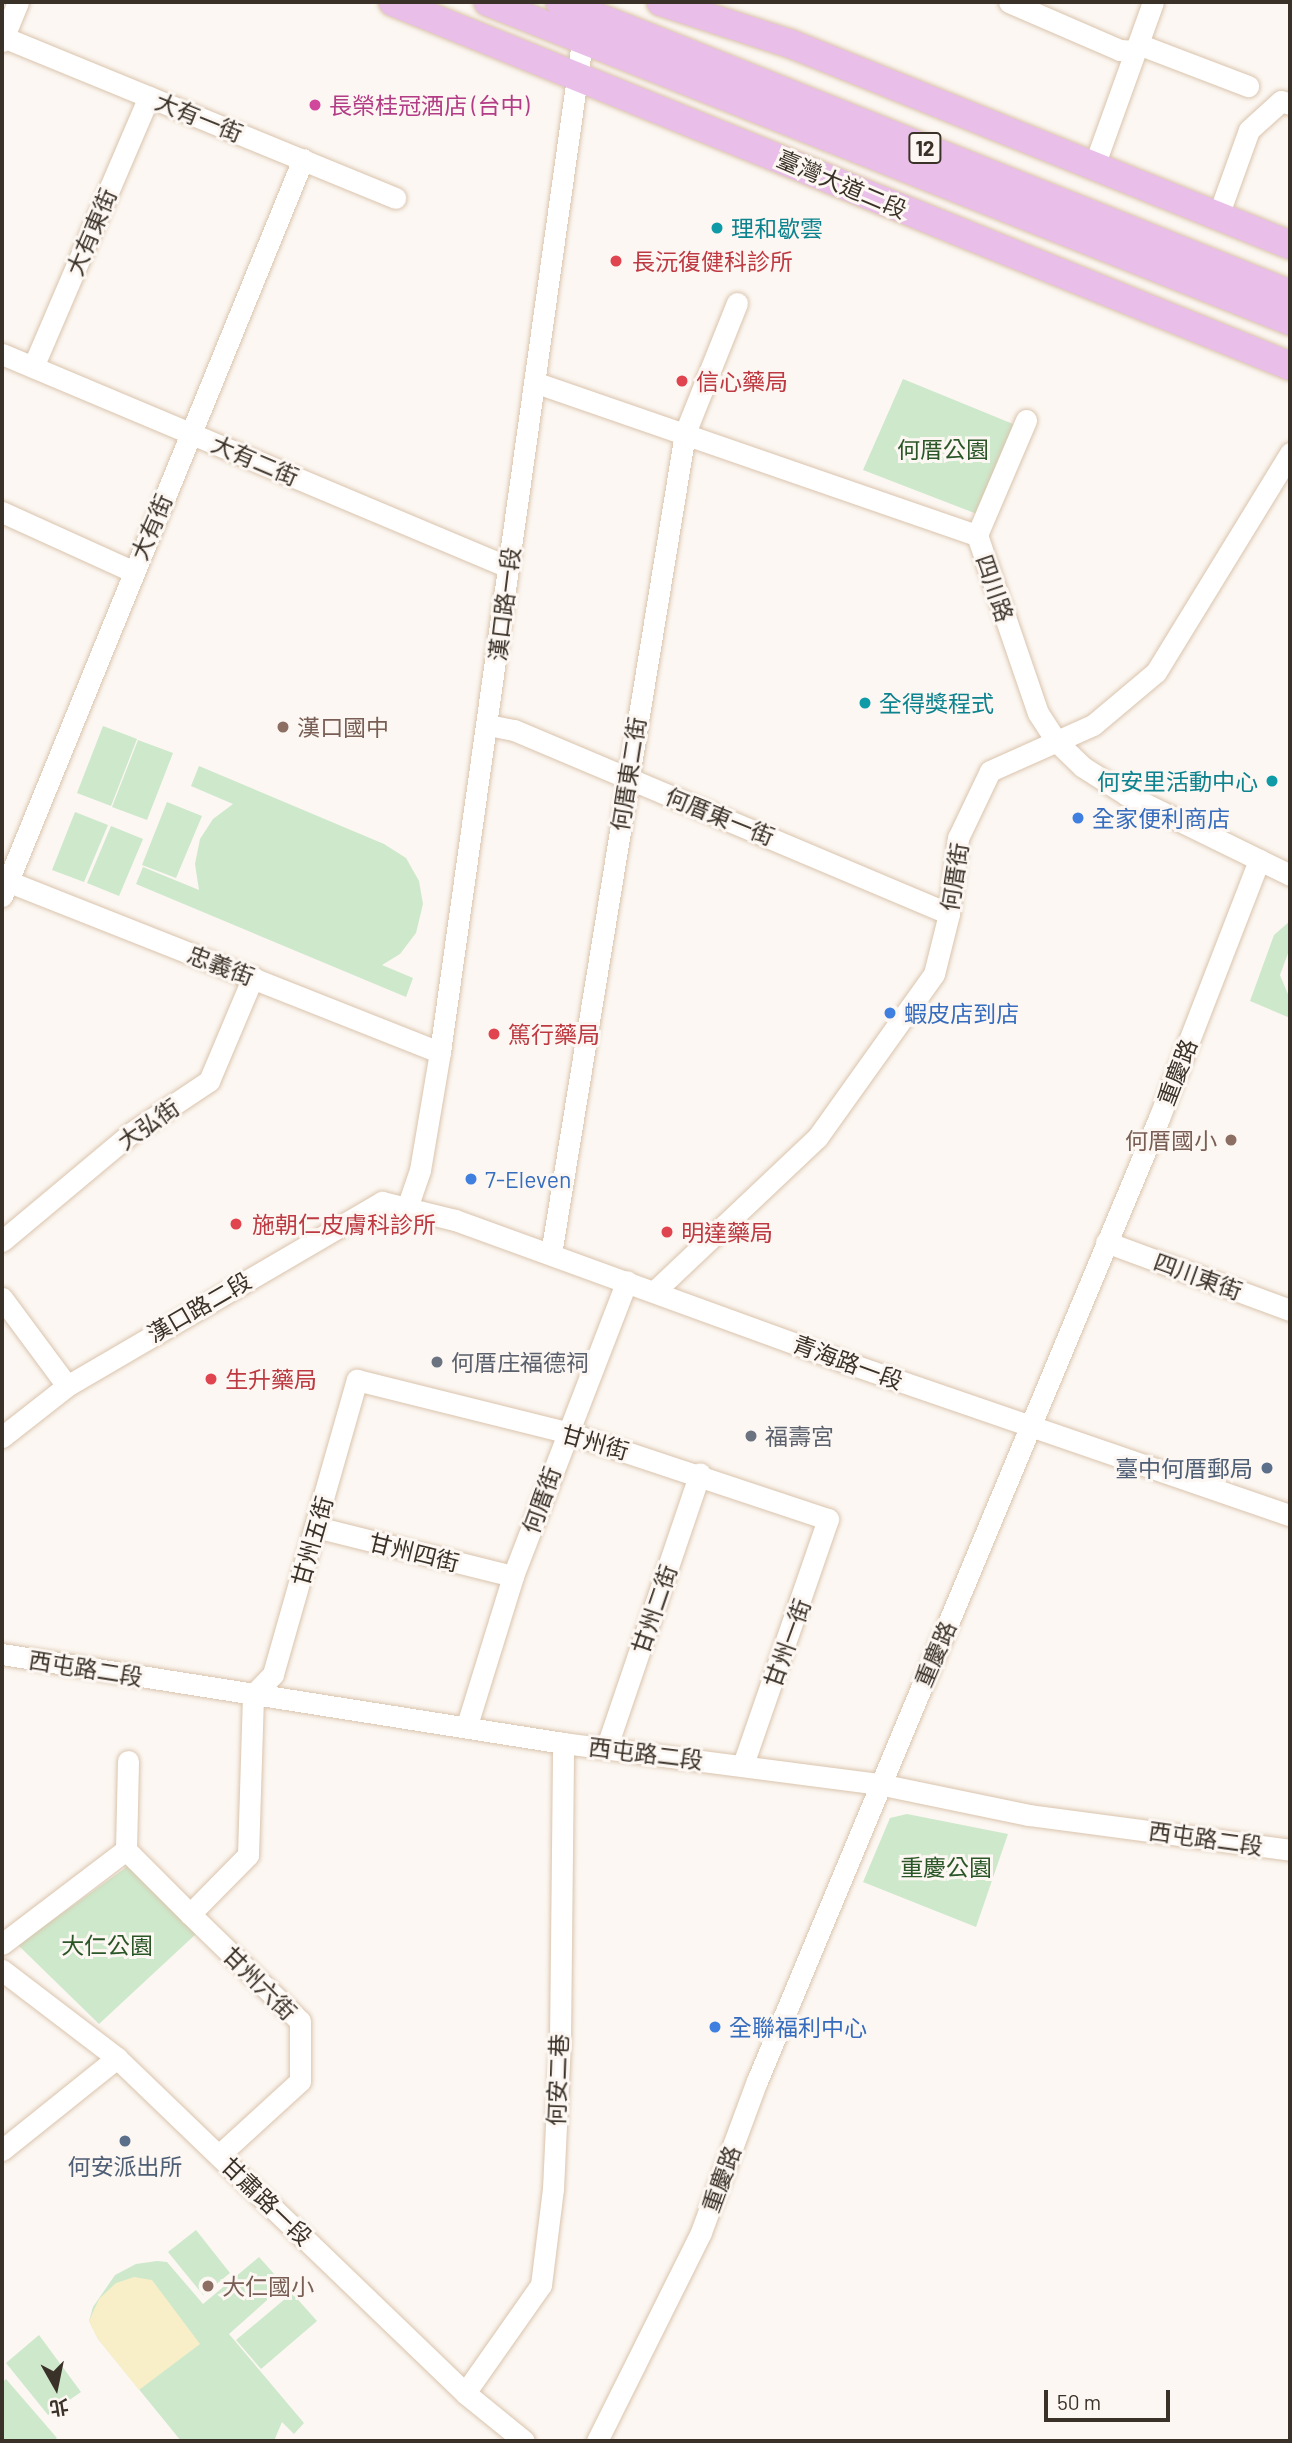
<!DOCTYPE html>
<html>
<head>
<meta charset="utf-8">
<style>
	body { margin:0 }
	#map { position:relative; width:1292px; height:2443px; overflow:hidden; background:#fcf7f2; font-family:Barlow,"Noto Sans TC",sans-serif }
	div>[style] { position:absolute }
	.green>* { inset:0; background:#cee8cb }
	.sand>* { inset:0; background:#f8efc9 }
	.roads { filter:drop-shadow(0 0 2px #dac4ad) drop-shadow(0 0 2px #dac4ad) }
	.minor>* { height:21px; margin:-10.5px; padding:0 10.5px; transform-origin:10.5px; border-radius:10.5px; background:#fff }
	.major>* { height:28px; margin:-14px; padding:0 14px; transform-origin:14px; border-radius:14px; background:#e9bee8 }
	.dots>* { width:19px; height:19px; translate:-50% -50%; box-sizing:border-box; border:4px solid #fcf7f2; border-radius:50% }
	span { translate:-50% -50%; white-space:nowrap; text-align:center; line-height:1.15; -webkit-text-stroke:6px #fcf7f2; paint-order:stroke }
	.shield-label span { padding:2px 5px; background:#fcf7f2; border:2px solid; border-radius:5px; -webkit-text-stroke-width:0 }
	.shield-label { font-size:21px; color:#3a3128; font-weight:700 }
	.hotel-label { font-size:23px; color:#b23c85 }
	.left { translate:0 -50%; text-align:left }
	.street-label { font-size:23px; color:#3a3128 }
	.culture-label { font-size:23px; color:#0d838f }
	.right { translate:-100% -50%; text-align:right }
	.health-label { font-size:23px; color:#be3a42 }
	.park-label { font-size:23px; color:#2b5728 }
	.education-label { font-size:23px; color:#785e54 }
	.shop-label { font-size:23px; color:#366cbe }
	.worship-label { font-size:23px; color:#5b616d }
	.service-label { font-size:23px; color:#4e5e75 }
	.frame { position:absolute; inset:0; border:4px solid #3a3128; pointer-events:none }
	.north { position:absolute; left:21px; top:2352px; width:70px; height:70px; -webkit-text-stroke:5px #fcf7f2; paint-order:stroke; rotate:171deg; font-size:19px; font-weight:700; line-height:28px; text-align:center; color:#3a3128 }
	.north::after { content:''; display:block; margin:auto; width:24px; height:32px; background:#3a3128; clip-path:polygon(50% 0,100% 100%,50% 72%,0 100%) }
	.scale { position:absolute; left:1044px; top:2390px; width:126px; height:32px; box-sizing:border-box; border:4px solid #3a3128; border-top:0; padding-left:9px; font-size:21px; line-height:24px; white-space:nowrap; color:#3a3128; -webkit-text-stroke:5px #fcf7f2; paint-order:stroke }
</style>
</head>
<body>
<div id="map">
	<div class="green">
		<i style="clip-path:polygon(903px 379px,1018px 426px,977px 514px,863px 470px)"></i>
		<i style="clip-path:polygon(103px 726px,137px 739px,111px 806px,77px 793px)"></i>
		<i style="clip-path:polygon(138px 740px,173px 753px,147px 820px,112px 807px)"></i>
		<i style="clip-path:polygon(199px 766px,384px 844px,406px 858px,419px 881px,423px 904px,416px 933px,400px 954px,382px 965px,413px 978px,406px 997px,136px 884px,143px 867px,199px 890px,195px 864px,200px 839px,213px 819px,233px 804px,191px 786px)"></i>
		<i style="clip-path:polygon(167px 802px,202px 816px,176px 878px,142px 865px)"></i>
		<i style="clip-path:polygon(75px 812px,108px 825px,84px 882px,52px 870px)"></i>
		<i style="clip-path:polygon(111px 826px,143px 839px,119px 896px,87px 883px)"></i>
		<i style="clip-path:polygon(1290px 921px,1290px 948px,1280px 975px,1290px 999px,1290px 1018px,1250px 1001px,1274px 935px)"></i>
		<i style="clip-path:polygon(907px 1814px,1008px 1834px,976px 1927px,863px 1882px,890px 1818px)"></i>
		<i style="clip-path:polygon(128px 1866px,197px 1933px,99px 2024px,18px 1945px)"></i>
		<i style="clip-path:polygon(196px 2230px,230px 2273px,203px 2295px,168px 2252px)"></i>
		<i style="clip-path:polygon(259px 2257px,284px 2285px,229px 2334px,304px 2423px,294px 2434px,282px 2422px,274px 2441px,181px 2441px,98px 2339px,89px 2321px,93px 2307px,115px 2275px,136px 2264px,157px 2261px,167px 2262px,203px 2304px)"></i>
		<i style="clip-path:polygon(292px 2293px,317px 2321px,261px 2369px,236px 2340px)"></i>
		<i style="clip-path:polygon(39px 2335px,81px 2392px,48px 2415px,6px 2363px)"></i>
		<i style="clip-path:polygon(6px 2379px,57px 2438px,53px 2441px,2px 2441px,2px 2383px)"></i>
	</div>
	<div class="sand">
		<i style="clip-path:polygon(134px 2277px,152px 2280px,200px 2344px,139px 2390px,98px 2339px,89px 2321px,99px 2299px,116px 2283px)"></i>
	</div>
	<div class="roads">
		<div class="minor">
			<i style="left:1009px;top:2px;width:121px;rotate:23.4deg"></i>
			<i style="left:1120px;top:50px;width:15px;rotate:4deg"></i>
			<i style="left:3px;top:37px;width:424px;rotate:22.3deg"></i>
			<i style="left:2px;top:41px;width:42px;rotate:-67.7deg"></i>
			<i style="left:1138px;top:44px;width:118px;rotate:20.9deg"></i>
			<i style="left:1094px;top:166px;width:174px;rotate:-70.2deg"></i>
			<i style="left:1218px;top:216px;width:91px;rotate:-70.2deg"></i>
			<i style="left:1249px;top:130px;width:43px;rotate:-42.2deg"></i>
			<i style="left:1281px;top:101px;width:9px;rotate:18deg"></i>
			<i style="left:2px;top:354px;width:549px;rotate:22.83deg"></i>
			<i style="left:33px;top:367px;width:294px;rotate:-66.8deg"></i>
			<i style="left:537px;top:383px;width:466px;rotate:19.1deg"></i>
			<i style="left:977px;top:535px;width:188px;rotate:71.1deg"></i>
			<i style="left:1038px;top:713px;width:35px;rotate:57deg"></i>
			<i style="left:1057px;top:742px;width:36px;rotate:44deg"></i>
			<i style="left:1083px;top:767px;width:52px;rotate:32.5deg"></i>
			<i style="left:1127px;top:795px;width:182px;rotate:26.1deg"></i>
			<i style="left:2px;top:512px;width:143px;rotate:24.4deg"></i>
			<i style="left:977px;top:535px;width:125px;rotate:-66.9deg"></i>
			<i style="left:488px;top:725px;width:26px;rotate:11deg"></i>
			<i style="left:514px;top:730px;width:472px;rotate:22.9deg"></i>
			<i style="left:2px;top:879px;width:471px;rotate:21.6deg"></i>
			<i style="left:2px;top:896px;width:796px;rotate:-67.78deg"></i>
			<i style="left:408px;top:1205px;width:37px;rotate:-71deg"></i>
			<i style="left:420px;top:1170px;width:120px;rotate:-80.4deg"></i>
			<i style="left:440px;top:1052px;width:1035px;rotate:-82deg"></i>
			<i style="left:2px;top:1241px;width:168px;rotate:-39.9deg"></i>
			<i style="left:131px;top:1133px;width:94px;rotate:-33.7deg"></i>
			<i style="left:209px;top:1081px;width:113px;rotate:-67.1deg"></i>
			<i style="left:1106px;top:1242px;width:196px;rotate:20.3deg"></i>
			<i style="left:551px;top:1254px;width:832px;rotate:-80.73deg"></i>
			<i style="left:685px;top:433px;width:140px;rotate:-68.2deg"></i>
			<i style="left:656px;top:1290px;width:221px;rotate:-43.4deg"></i>
			<i style="left:817px;top:1138px;width:201px;rotate:-54.5deg"></i>
			<i style="left:934px;top:974px;width:62px;rotate:-76deg"></i>
			<i style="left:949px;top:914px;width:77px;rotate:-83.2deg"></i>
			<i style="left:958px;top:838px;width:74px;rotate:-64.5deg"></i>
			<i style="left:990px;top:771px;width:113px;rotate:-24.1deg"></i>
			<i style="left:1093px;top:725px;width:82px;rotate:-40.1deg"></i>
			<i style="left:1156px;top:672px;width:257px;rotate:-58.5deg"></i>
			<i style="left:2px;top:1298px;width:109px;rotate:53.5deg"></i>
			<i style="left:2px;top:1437px;width:83px;rotate:-38.1deg"></i>
			<i style="left:67px;top:1386px;width:365px;rotate:-30.3deg"></i>
			<i style="left:382px;top:1202px;width:75px;rotate:13.9deg"></i>
			<i style="left:455px;top:1220px;width:409px;rotate:20deg"></i>
			<i style="left:839px;top:1360px;width:477px;rotate:19deg"></i>
			<i style="left:316px;top:1527px;width:203px;rotate:14deg"></i>
			<i style="left:2px;top:1654px;width:568px;rotate:9.01deg"></i>
			<i style="left:563px;top:1743px;width:319px;rotate:7.4deg"></i>
			<i style="left:879px;top:1784px;width:153px;rotate:11.7deg"></i>
			<i style="left:1029px;top:1815px;width:263px;rotate:7.6deg"></i>
			<i style="left:467px;top:1725px;width:156px;rotate:-72.8deg"></i>
			<i style="left:513px;top:1576px;width:316px;rotate:-68.9deg"></i>
			<i style="left:607px;top:1746px;width:288px;rotate:-71.2deg"></i>
			<i style="left:126px;top:1850px;width:89px;rotate:-88.7deg"></i>
			<i style="left:190px;top:1914px;width:153px;rotate:44.2deg"></i>
			<i style="left:300px;top:2021px;width:60px;rotate:90deg"></i>
			<i style="left:300px;top:2081px;width:110px;rotate:137.6deg"></i>
			<i style="left:2px;top:1944px;width:156px;rotate:-37.2deg"></i>
			<i style="left:126px;top:1850px;width:91px;rotate:45deg"></i>
			<i style="left:190px;top:1914px;width:83px;rotate:-45.5deg"></i>
			<i style="left:248px;top:1855px;width:160px;rotate:-88.2deg"></i>
			<i style="left:253px;top:1695px;width:29px;rotate:-46deg"></i>
			<i style="left:273px;top:1674px;width:306px;rotate:-74.1deg"></i>
			<i style="left:357px;top:1380px;width:215px;rotate:14deg"></i>
			<i style="left:566px;top:1432px;width:276px;rotate:18.4deg"></i>
			<i style="left:828px;top:1519px;width:260px;rotate:109.1deg"></i>
			<i style="left:2px;top:1970px;width:145px;rotate:37.4deg"></i>
			<i style="left:117px;top:2058px;width:483px;rotate:43.9deg"></i>
			<i style="left:465px;top:2393px;width:76px;rotate:39.1deg"></i>
			<i style="left:2px;top:2150px;width:147px;rotate:-38.7deg"></i>
			<i style="left:465px;top:2393px;width:132px;rotate:-54.9deg"></i>
			<i style="left:541px;top:2285px;width:97px;rotate:-82.9deg"></i>
			<i style="left:553px;top:2189px;width:148px;rotate:-87.3deg"></i>
			<i style="left:560px;top:2041px;width:298px;rotate:-89.4deg"></i>
			<i style="left:597px;top:2441px;width:233px;rotate:-63.5deg"></i>
			<i style="left:701px;top:2232px;width:161px;rotate:-69.7deg"></i>
			<i style="left:757px;top:2081px;width:1044px;rotate:-67.34deg"></i>
			<i style="left:1159px;top:1118px;width:277px;rotate:-68.8deg"></i>
		</div>
		<div class="major">
			<i style="left:393px;top:2px;width:968px;rotate:22.09deg"></i>
			<i style="left:488px;top:2px;width:863px;rotate:21.69deg"></i>
			<i style="left:560px;top:2px;width:786px;rotate:21.8deg"></i>
			<i style="left:661px;top:2px;width:137px;rotate:17.9deg"></i>
			<i style="left:791px;top:44px;width:538px;rotate:21.94deg"></i>
		</div>
	</div>
	<div class="dots">
		<i style="left:315px;top:105px;background:#d1479c"></i>
		<i style="left:717px;top:228px;background:#0f9aa8"></i>
		<i style="left:616px;top:261px;background:#e0444e"></i>
		<i style="left:682px;top:381px;background:#e0444e"></i>
		<i style="left:865px;top:703px;background:#0f9aa8"></i>
		<i style="left:283px;top:727px;background:#8d6e63"></i>
		<i style="left:1272px;top:781px;background:#0f9aa8"></i>
		<i style="left:1078px;top:818px;background:#3f7fe0"></i>
		<i style="left:890px;top:1013px;background:#3f7fe0"></i>
		<i style="left:494px;top:1034px;background:#e0444e"></i>
		<i style="left:1231px;top:1140px;background:#8d6e63"></i>
		<i style="left:471px;top:1179px;background:#3f7fe0"></i>
		<i style="left:236px;top:1224px;background:#e0444e"></i>
		<i style="left:667px;top:1232px;background:#e0444e"></i>
		<i style="left:437px;top:1362px;background:#6b7280"></i>
		<i style="left:211px;top:1379px;background:#e0444e"></i>
		<i style="left:751px;top:1436px;background:#6b7280"></i>
		<i style="left:1267px;top:1468px;background:#5c6f8a"></i>
		<i style="left:715px;top:2027px;background:#3f7fe0"></i>
		<i style="left:125px;top:2141px;background:#5c6f8a"></i>
		<i style="left:208px;top:2286px;background:#8d6e63"></i>
	</div>
	<div class="shield-label">
		<span style="left:925px;top:148px">12</span>
	</div>
	<div class="hotel-label">
		<span class="left" style="left:329px;top:105px">長榮桂冠酒店 (台中)</span>
	</div>
	<div class="street-label">
		<span style="left:199px;top:117px;rotate:22deg">大有一街</span>
		<span style="left:842px;top:184px;rotate:23deg">臺灣大道二段</span>
		<span style="left:91px;top:232px;rotate:-67deg">大有東街</span>
		<span style="left:255px;top:460px;rotate:23deg">大有二街</span>
		<span style="left:151px;top:527px;rotate:-67deg">大有街</span>
		<span style="left:995px;top:588px;rotate:71deg">四川路</span>
		<span style="left:504px;top:604px;rotate:-83deg">漢口路一段</span>
		<span style="left:628px;top:774px;rotate:-81deg">何厝東二街</span>
		<span style="left:720px;top:816px;rotate:22deg">何厝東一街</span>
		<span style="left:954px;top:877px;rotate:-81deg">何厝街</span>
		<span style="left:221px;top:965px;rotate:21deg">忠義街</span>
		<span style="left:1177px;top:1072px;rotate:-69deg">重慶路</span>
		<span style="left:148px;top:1124px;rotate:-35deg">大弘街</span>
		<span style="left:1198px;top:1276px;rotate:20deg">四川東街</span>
		<span style="left:199px;top:1307px;rotate:-30deg">漢口路二段</span>
		<span style="left:848px;top:1362px;rotate:20deg">青海路一段</span>
		<span style="left:595px;top:1442px;rotate:16deg">甘州街</span>
		<span style="left:541px;top:1500px;rotate:-70deg">何厝街</span>
		<span style="left:312px;top:1541px;rotate:-74deg">甘州五街</span>
		<span style="left:414px;top:1552px;rotate:14deg">甘州四街</span>
		<span style="left:654px;top:1609px;rotate:-71deg">甘州二街</span>
		<span style="left:787px;top:1643px;rotate:-70deg">甘州一街</span>
		<span style="left:935px;top:1654px;rotate:-67deg">重慶路</span>
		<span style="left:86px;top:1668px;rotate:9deg">西屯路二段</span>
		<span style="left:646px;top:1753px;rotate:7deg">西屯路二段</span>
		<span style="left:1206px;top:1838px;rotate:8deg">西屯路二段</span>
		<span style="left:260px;top:1983px;rotate:45deg">甘州六街</span>
		<span style="left:557px;top:2080px;rotate:-88deg">何安二巷</span>
		<span style="left:721px;top:2179px;rotate:-70deg">重慶路</span>
		<span style="left:267px;top:2201px;rotate:44deg">甘肅路一段</span>
	</div>
	<div class="culture-label">
		<span class="left" style="left:731px;top:228px">理和歇雲</span>
		<span class="left" style="left:879px;top:703px">全得獎程式</span>
		<span class="right" style="left:1258px;top:781px">何安里活動中心</span>
	</div>
	<div class="health-label">
		<span class="left" style="left:632px;top:261px">長沅復健科診所</span>
		<span class="left" style="left:696px;top:381px">信心藥局</span>
		<span class="left" style="left:508px;top:1034px">篤行藥局</span>
		<span class="left" style="left:252px;top:1224px">施朝仁皮膚科診所</span>
		<span class="left" style="left:681px;top:1232px">明達藥局</span>
		<span class="left" style="left:225px;top:1379px">生升藥局</span>
	</div>
	<div class="park-label">
		<span style="left:943px;top:449px">何厝公園</span>
		<span style="left:946px;top:1867px">重慶公園</span>
		<span style="left:107px;top:1945px">大仁公園</span>
	</div>
	<div class="education-label">
		<span class="left" style="left:297px;top:727px">漢口國中</span>
		<span class="right" style="left:1217px;top:1140px">何厝國小</span>
		<span class="left" style="left:222px;top:2286px">大仁國小</span>
	</div>
	<div class="shop-label">
		<span class="left" style="left:1092px;top:818px">全家便利商店</span>
		<span class="left" style="left:904px;top:1013px">蝦皮店到店</span>
		<span class="left" style="left:485px;top:1179px">7-Eleven</span>
		<span class="left" style="left:729px;top:2027px">全聯福利中心</span>
	</div>
	<div class="worship-label">
		<span class="left" style="left:451px;top:1362px">何厝庄福德祠</span>
		<span class="left" style="left:765px;top:1436px">福壽宮</span>
	</div>
	<div class="service-label">
		<span class="right" style="left:1253px;top:1468px">臺中何厝郵局</span>
		<span style="left:125px;top:2166px">何安派出所</span>
	</div>
	<div class="frame"></div>
	<div class="north">北</div>
	<div class="scale">50 m</div>
</div>
</body>
</html>
